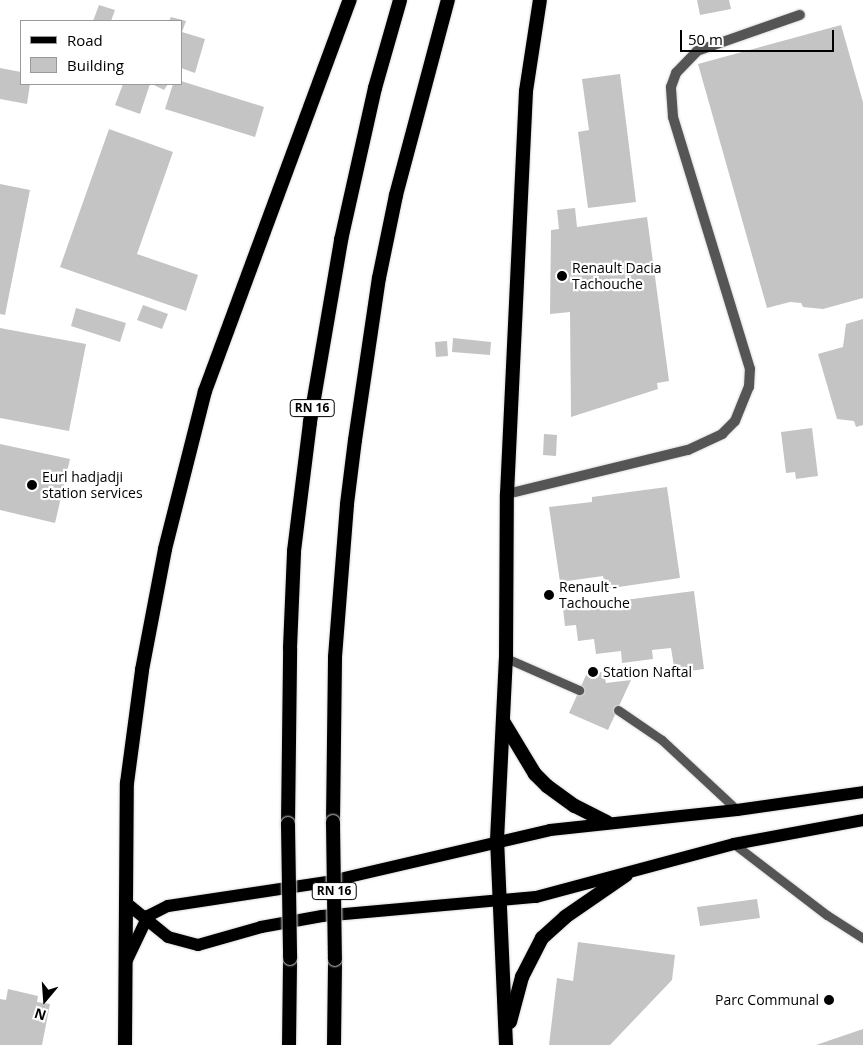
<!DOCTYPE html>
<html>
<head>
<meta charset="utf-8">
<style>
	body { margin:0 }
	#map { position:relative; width:863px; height:1045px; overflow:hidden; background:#fff; font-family:"Open Sans",sans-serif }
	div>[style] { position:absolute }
	.building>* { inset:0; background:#c4c4c4 }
	.roads { filter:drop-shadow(0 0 1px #dbdbdb) drop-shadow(0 0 1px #dbdbdb) }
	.service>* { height:9px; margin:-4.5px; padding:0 4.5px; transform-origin:4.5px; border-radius:4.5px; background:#555 }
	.minor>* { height:10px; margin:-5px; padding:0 5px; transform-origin:5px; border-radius:5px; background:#555 }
	.primary>* { height:12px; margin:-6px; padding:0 6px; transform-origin:6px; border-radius:6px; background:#000 }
	.trunk>* { height:14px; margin:-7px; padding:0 7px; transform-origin:7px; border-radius:7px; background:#000 }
	.bridges { filter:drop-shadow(0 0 1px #dbdbdb) drop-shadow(0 0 1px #dbdbdb) }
	.trunk-bridge>* { height:14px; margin:-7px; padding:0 7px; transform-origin:7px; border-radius:7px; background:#000 }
	.dots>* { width:14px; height:14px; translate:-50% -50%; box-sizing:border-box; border:2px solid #fff; border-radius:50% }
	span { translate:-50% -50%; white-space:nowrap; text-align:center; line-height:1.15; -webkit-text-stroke:4.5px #fff; paint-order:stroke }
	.shield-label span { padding:1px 4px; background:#fff; border:1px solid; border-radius:4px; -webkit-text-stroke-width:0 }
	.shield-label { font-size:12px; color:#000; font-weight:700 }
	.poi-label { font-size:14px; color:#000 }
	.left { translate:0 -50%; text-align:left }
	.right { translate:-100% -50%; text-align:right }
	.legend { position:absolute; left:20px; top:20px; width:162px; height:65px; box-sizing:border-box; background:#fff; border:1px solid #999; margin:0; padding:6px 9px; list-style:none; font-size:15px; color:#000 }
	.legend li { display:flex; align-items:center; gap:10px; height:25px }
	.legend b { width:25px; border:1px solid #999 }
	.north { position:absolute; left:20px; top:975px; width:50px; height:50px; -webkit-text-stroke:4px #fff; paint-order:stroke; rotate:198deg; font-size:14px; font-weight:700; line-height:20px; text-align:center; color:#000 }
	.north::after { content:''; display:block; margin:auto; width:18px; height:22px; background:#000; clip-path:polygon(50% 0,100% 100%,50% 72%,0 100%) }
	.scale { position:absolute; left:680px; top:30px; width:154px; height:22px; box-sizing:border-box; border:2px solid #000; border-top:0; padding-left:6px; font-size:15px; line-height:18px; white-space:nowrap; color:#000; -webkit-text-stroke:4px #fff; paint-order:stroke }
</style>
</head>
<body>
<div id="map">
	<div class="building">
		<i style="clip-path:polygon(697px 0,729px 0,731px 9px,700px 15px)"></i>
		<i style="clip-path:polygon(99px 5px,115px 10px,111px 21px,93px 21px)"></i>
		<i style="clip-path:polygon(171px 17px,186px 21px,182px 32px,205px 39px,195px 73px,181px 68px,181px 21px,169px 21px)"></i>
		<i style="clip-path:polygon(841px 25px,863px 102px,863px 298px,823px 309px,803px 307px,801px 303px,790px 302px,767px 308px,698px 64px)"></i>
		<i style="clip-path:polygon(0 68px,21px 72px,21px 84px,30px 84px,27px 104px,0 99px)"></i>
		<i style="clip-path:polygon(620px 74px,636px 202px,588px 208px,578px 132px,589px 130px,582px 79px)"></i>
		<i style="clip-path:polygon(181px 81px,264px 107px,255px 137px,165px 109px,173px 84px)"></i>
		<i style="clip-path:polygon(123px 84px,150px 84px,140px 114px,115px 105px)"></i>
		<i style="clip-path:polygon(152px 84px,168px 84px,164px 90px)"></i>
		<i style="clip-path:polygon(109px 129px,173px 152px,137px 254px,198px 275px,186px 311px,60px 267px)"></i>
		<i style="clip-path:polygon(0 184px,30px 190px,5px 315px,0 314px)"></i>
		<i style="clip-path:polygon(575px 208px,577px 227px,647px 217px,669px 381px,657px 383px,658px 389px,571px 417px,570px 312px,550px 314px,551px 230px,559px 229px,557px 210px)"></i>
		<i style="clip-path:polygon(143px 305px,168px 314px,162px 329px,137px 320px)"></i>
		<i style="clip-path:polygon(76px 308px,126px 323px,120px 342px,71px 326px)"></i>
		<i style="clip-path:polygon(863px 319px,863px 425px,856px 427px,854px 421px,837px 419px,818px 354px,843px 347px,846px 324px)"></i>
		<i style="clip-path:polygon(0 328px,86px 344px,69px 431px,0 418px)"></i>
		<i style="clip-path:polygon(453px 338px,491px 342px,490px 355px,452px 352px)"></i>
		<i style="clip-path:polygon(447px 341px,448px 356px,436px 357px,435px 342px)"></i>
		<i style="clip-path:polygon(812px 428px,818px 476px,796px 479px,795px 472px,786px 473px,781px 432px)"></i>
		<i style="clip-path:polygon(544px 434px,557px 435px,556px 456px,543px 455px)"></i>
		<i style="clip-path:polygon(0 444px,70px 459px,55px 523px,0 510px)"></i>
		<i style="clip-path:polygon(667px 487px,680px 578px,605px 589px,603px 576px,560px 582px,549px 507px,592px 502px,592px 497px)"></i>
		<i style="clip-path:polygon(694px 591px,704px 669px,675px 673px,671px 648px,652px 650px,653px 659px,622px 663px,621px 651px,596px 654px,594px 639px,578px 641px,576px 625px,565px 626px,563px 608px)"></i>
		<i style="clip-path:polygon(604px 672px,606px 683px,631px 680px,608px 730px,569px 713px,587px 673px)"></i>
		<i style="clip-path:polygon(757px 899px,760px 918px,700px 926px,697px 907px)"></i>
		<i style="clip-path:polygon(578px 942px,675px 955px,672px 980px,610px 1045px,549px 1045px,557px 978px,573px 981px)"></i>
		<i style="clip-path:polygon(8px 989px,38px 996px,37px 1002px,50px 1004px,42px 1045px,0 1045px,0 999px,6px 1000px)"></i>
		<i style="clip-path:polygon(863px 1029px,863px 1045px,816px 1045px)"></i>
	</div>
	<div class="roads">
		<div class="service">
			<i style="left:506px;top:658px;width:80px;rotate:23.7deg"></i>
			<i style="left:618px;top:710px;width:53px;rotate:34.3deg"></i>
			<i style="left:662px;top:740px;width:103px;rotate:43deg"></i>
			<i style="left:734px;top:844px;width:117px;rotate:37.4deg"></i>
			<i style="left:827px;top:915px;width:43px;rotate:32.6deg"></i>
		</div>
		<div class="minor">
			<i style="left:507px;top:494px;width:186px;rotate:-13.7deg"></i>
			<i style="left:688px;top:450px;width:38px;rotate:-25deg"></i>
			<i style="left:722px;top:434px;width:18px;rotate:-45deg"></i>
			<i style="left:735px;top:421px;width:37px;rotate:-68deg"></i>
			<i style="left:749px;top:387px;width:18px;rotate:-87deg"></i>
			<i style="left:750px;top:369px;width:264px;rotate:-107deg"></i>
			<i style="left:673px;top:117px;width:30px;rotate:-94deg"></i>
			<i style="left:671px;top:87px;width:15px;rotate:-70deg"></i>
			<i style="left:676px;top:73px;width:30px;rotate:-46deg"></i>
			<i style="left:697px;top:51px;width:109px;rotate:-19.3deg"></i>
		</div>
		<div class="primary">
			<i style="left:125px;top:902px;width:55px;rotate:39.1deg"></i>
			<i style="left:168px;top:937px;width:31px;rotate:15deg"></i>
			<i style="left:198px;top:945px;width:66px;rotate:-15.9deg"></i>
			<i style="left:261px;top:927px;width:62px;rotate:-10.2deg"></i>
			<i style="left:322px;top:916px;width:215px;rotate:-5.1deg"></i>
			<i style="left:536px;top:897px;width:205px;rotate:-15deg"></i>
			<i style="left:734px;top:844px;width:131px;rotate:-10.5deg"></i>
			<i style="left:127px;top:960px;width:49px;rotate:-64.5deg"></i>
			<i style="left:148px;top:916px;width:22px;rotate:-27deg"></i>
			<i style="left:168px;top:906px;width:161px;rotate:-8.6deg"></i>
			<i style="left:327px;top:882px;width:229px;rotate:-13.1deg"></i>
			<i style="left:550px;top:830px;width:188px;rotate:-6.1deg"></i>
			<i style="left:737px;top:810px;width:127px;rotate:-8.1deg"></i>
		</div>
		<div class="trunk">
			<i style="left:503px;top:721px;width:62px;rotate:58.9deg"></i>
			<i style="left:535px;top:774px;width:17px;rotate:45deg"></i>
			<i style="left:547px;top:786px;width:34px;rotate:36deg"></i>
			<i style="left:575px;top:806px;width:36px;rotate:27deg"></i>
			<i style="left:333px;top:822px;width:165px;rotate:-89.3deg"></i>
			<i style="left:335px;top:657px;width:153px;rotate:-85.5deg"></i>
			<i style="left:347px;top:504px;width:64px;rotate:-82.9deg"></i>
			<i style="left:355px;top:440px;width:164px;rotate:-81.6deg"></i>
			<i style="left:379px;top:278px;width:85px;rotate:-78.4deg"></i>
			<i style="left:396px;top:195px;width:202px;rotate:-75.1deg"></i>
			<i style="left:288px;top:824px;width:176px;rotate:-89.3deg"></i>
			<i style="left:290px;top:648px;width:97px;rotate:-87.6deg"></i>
			<i style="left:294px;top:551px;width:130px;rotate:-82.9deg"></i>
			<i style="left:310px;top:422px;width:185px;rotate:-80.3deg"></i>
			<i style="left:341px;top:240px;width:156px;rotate:-77.4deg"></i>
			<i style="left:375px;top:88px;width:91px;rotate:-74.1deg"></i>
			<i style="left:510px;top:1022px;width:47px;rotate:-75.1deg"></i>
			<i style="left:522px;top:977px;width:44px;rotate:-62.9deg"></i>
			<i style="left:542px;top:938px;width:31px;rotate:-42deg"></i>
			<i style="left:565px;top:917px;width:74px;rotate:-34.5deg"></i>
			<i style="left:125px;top:1045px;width:262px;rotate:-89.6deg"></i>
			<i style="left:127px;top:783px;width:114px;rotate:-82.4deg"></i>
			<i style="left:142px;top:670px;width:123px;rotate:-79.2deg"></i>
			<i style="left:165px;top:549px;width:163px;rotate:-75.8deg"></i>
			<i style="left:205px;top:391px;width:417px;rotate:-69.7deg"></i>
			<i style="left:289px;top:1045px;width:87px;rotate:-89.3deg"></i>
			<i style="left:334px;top:1045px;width:86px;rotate:-89.3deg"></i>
			<i style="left:506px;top:1045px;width:205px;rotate:-92.5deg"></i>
			<i style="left:497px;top:840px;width:182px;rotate:-87.2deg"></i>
			<i style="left:506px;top:658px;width:164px;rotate:-89.7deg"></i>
			<i style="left:507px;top:494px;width:403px;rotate:-87.3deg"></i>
			<i style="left:526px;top:91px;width:92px;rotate:-81.3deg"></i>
		</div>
	</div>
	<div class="bridges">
		<div class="trunk-bridge">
			<i style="left:333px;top:822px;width:137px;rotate:89.2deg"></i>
			<i style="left:288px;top:824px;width:134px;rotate:89.1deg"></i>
		</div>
	</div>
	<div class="dots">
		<i style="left:562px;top:276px;background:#000"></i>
		<i style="left:32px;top:485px;background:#000"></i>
		<i style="left:549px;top:595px;background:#000"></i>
		<i style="left:593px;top:672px;background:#000"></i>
		<i style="left:829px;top:1000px;background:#000"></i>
	</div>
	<div class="shield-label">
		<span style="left:312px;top:408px">RN 16</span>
		<span style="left:334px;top:891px">RN 16</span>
	</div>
	<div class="poi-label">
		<span class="left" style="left:572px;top:276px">Renault Dacia<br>Tachouche</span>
		<span class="left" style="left:42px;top:485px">Eurl hadjadji<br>station services</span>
		<span class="left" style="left:559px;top:595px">Renault -<br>Tachouche</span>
		<span class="left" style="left:603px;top:672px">Station Naftal</span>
		<span class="right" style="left:819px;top:1000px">Parc Communal</span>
	</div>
	<ul class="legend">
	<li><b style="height:6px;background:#000"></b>Road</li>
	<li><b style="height:14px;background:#c4c4c4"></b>Building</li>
	</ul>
	<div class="north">N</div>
	<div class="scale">50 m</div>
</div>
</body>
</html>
